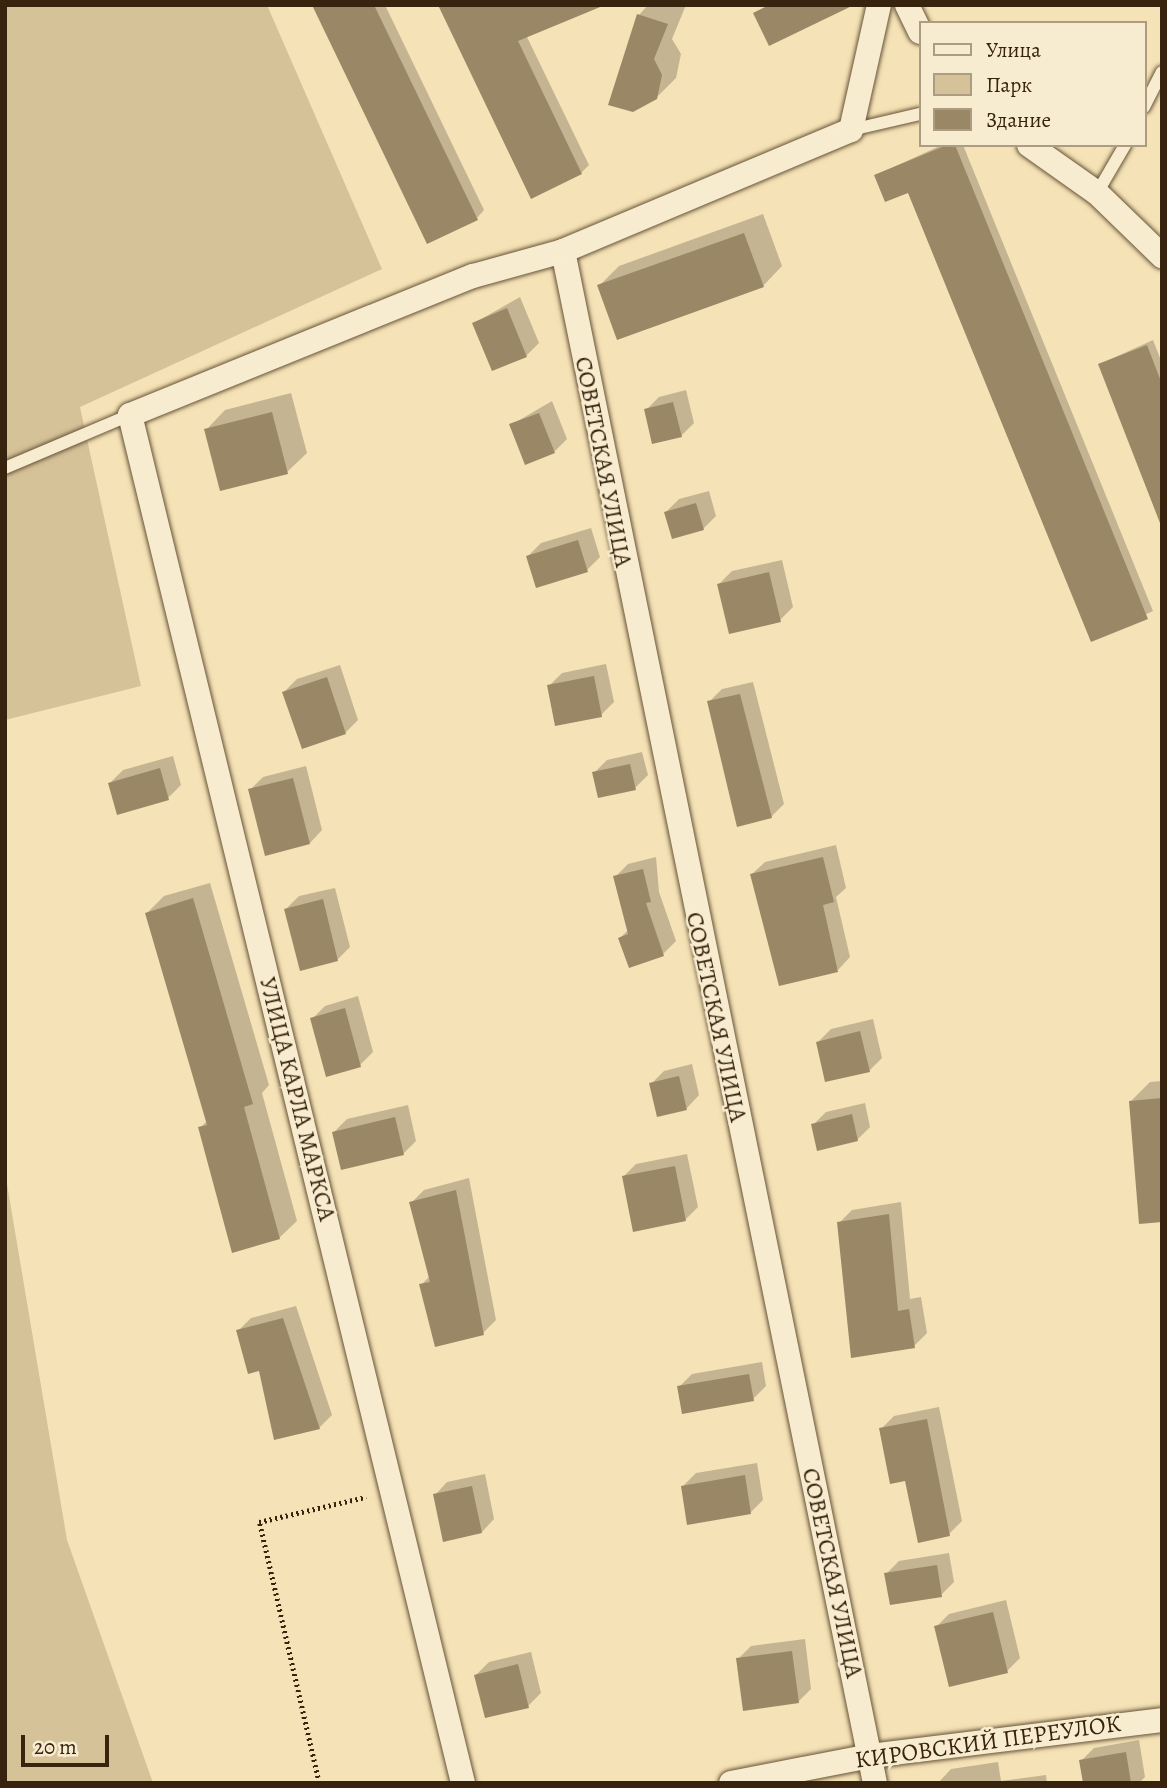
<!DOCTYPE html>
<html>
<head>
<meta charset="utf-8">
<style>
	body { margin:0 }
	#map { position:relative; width:1167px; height:1788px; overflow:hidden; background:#f5e2b6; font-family:Alegreya,serif }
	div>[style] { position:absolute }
	.green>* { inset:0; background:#d5c299 }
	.shadow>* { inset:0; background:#0003 }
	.building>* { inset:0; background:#9a8765 }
	.path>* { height:4.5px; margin-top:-2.25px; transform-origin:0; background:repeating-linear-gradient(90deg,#38240e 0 2px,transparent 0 5.5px) }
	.roads { filter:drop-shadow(0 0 2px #675438) drop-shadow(0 0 2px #675438) }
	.lane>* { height:12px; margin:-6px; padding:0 6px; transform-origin:6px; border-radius:6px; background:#f8ecd0 }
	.street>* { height:24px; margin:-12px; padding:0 12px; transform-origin:12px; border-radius:12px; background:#f8ecd0 }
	span { translate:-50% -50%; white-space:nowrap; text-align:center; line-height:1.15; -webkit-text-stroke:5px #f8ecd0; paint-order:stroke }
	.street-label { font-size:24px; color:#38240e }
	.frame { position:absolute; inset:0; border:7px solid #38240e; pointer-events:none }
	.legend { position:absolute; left:919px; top:21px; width:228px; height:126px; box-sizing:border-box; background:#f8ecd0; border:2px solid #ab9c82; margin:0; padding:9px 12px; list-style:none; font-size:21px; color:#38240e }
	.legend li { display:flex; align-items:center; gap:14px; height:35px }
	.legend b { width:35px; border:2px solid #ab9c82 }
	.scale { position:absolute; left:21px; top:1735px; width:88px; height:32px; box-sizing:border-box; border:4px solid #38240e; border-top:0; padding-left:9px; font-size:21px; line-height:24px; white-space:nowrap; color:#38240e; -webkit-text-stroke:5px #f8ecd0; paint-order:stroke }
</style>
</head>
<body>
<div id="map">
	<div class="green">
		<i style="clip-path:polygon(5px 5px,267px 5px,382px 269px,80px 407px,141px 686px,5px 720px)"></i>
		<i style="clip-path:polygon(5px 1172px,67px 1540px,153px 1783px,5px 1783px)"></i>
	</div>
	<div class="shadow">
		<i style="clip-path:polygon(314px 5px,385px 5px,484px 210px,477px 218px)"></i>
		<i style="clip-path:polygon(440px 5px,595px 5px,526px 35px,589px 165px,581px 173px)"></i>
		<i style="clip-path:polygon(648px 5px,686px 5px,672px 39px,681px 54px,676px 78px,656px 98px,639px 15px)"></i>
		<i style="clip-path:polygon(942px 145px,963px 145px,1153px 611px,1092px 640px,909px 191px,876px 175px)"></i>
		<i style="clip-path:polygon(763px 214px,782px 266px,763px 286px,599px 286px,619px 266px)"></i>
		<i style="clip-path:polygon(520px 297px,539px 343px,526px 356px,474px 323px)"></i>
		<i style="clip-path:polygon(1153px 340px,1162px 363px,1162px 523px,1100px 364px)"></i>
		<i style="clip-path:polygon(686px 390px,694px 423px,681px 436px,646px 410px,659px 397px)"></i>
		<i style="clip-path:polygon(291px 393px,307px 453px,287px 472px,206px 430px,225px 410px)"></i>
		<i style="clip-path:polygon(552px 401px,567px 439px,554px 452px,511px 425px)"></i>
		<i style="clip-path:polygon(709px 491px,716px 516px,703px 529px,666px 512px,679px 499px)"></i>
		<i style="clip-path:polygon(591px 528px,600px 557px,587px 570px,537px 586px,528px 556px,541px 543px)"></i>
		<i style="clip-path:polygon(782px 560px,793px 607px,780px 620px,719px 584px,732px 571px)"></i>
		<i style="clip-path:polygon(606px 664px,614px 702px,601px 715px,549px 686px,562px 673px)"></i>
		<i style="clip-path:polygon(340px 665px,358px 720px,345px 733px,284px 692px,297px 679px)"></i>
		<i style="clip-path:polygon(753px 682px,784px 804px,771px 817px,709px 702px,722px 689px)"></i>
		<i style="clip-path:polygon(642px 752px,648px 775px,635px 788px,594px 773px,607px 760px)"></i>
		<i style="clip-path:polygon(173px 756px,181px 785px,168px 798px,119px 813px,110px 783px,123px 770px)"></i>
		<i style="clip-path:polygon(306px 766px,322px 830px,310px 843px,250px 790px,263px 777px)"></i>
		<i style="clip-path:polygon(836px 845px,846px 888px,836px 897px,850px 957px,838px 970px,752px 874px,765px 862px)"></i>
		<i style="clip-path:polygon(656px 857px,659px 892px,676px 941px,663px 954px,620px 938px,628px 930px,615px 877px,628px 864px)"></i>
		<i style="clip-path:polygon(210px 883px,269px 1085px,262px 1093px,297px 1221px,279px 1238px,200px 1128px,208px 1120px,147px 913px,164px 896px)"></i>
		<i style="clip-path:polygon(335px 888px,350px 947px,337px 960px,286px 909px,299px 896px)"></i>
		<i style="clip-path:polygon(358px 996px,373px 1052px,360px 1065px,312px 1019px,325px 1006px)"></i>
		<i style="clip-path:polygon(873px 1019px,882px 1058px,869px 1071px,818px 1042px,831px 1029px)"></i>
		<i style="clip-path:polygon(692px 1064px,699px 1095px,687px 1108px,651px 1084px,664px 1071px)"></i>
		<i style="clip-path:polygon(1162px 1081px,1162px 1220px,1130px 1102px,1150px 1082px)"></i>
		<i style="clip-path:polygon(865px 1103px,870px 1127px,857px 1140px,813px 1125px,826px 1112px)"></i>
		<i style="clip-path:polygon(408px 1105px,416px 1141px,403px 1154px,334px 1132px,347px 1119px)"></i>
		<i style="clip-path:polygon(687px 1154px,698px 1207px,685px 1220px,623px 1177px,636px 1164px)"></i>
		<i style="clip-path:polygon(469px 1178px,496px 1320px,483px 1333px,421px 1285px,430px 1276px,411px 1203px,424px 1190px)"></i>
		<i style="clip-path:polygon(901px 1202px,910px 1299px,921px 1297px,927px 1333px,914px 1346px,839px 1223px,852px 1210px)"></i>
		<i style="clip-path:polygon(296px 1306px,332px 1415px,319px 1428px,260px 1369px,238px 1331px,251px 1318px)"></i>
		<i style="clip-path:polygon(762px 1362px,766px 1386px,753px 1399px,679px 1387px,692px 1374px)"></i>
		<i style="clip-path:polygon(939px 1407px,962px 1521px,949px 1534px,906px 1479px,881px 1429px,894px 1416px)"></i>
		<i style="clip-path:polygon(757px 1463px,763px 1500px,750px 1513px,683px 1486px,696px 1473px)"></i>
		<i style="clip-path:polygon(485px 1474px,494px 1519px,482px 1532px,435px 1495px,447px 1482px)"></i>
		<i style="clip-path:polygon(949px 1553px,954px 1582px,941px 1595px,886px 1574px,899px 1561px)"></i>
		<i style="clip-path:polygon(1006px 1600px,1020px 1658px,1007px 1671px,936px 1627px,949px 1614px)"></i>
		<i style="clip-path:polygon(805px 1639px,811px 1689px,798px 1702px,738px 1659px,751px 1646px)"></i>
		<i style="clip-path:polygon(531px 1652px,541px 1693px,528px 1706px,476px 1675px,489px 1662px)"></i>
		<i style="clip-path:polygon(1139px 1740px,1145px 1777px,1139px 1783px,1085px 1783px,1081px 1761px,1094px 1748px)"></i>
		<i style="clip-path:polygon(998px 1762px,1001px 1781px,1046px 1775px,1047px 1783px,938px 1783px,951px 1769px)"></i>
	</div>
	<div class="building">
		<i style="clip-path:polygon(312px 5px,374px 5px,478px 220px,427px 244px)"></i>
		<i style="clip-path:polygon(438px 5px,605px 5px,518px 41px,582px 174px,531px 199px)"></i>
		<i style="clip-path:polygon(769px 5px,854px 5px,769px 46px,753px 13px)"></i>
		<i style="clip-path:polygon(637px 14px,668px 24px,654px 59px,662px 75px,657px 99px,633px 112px,608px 105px)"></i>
		<i style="clip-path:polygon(947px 145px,955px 145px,1148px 619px,1091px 642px,908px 193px,885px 202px,874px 175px)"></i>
		<i style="clip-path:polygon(744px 233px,764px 287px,617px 340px,597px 285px)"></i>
		<i style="clip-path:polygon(507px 308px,527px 357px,492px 371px,472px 323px)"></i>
		<i style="clip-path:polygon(1147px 345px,1162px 384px,1160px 523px,1098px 364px)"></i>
		<i style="clip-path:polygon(673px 402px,682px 437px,652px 444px,644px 409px)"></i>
		<i style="clip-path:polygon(272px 412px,288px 474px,220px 491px,204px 429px)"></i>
		<i style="clip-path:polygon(539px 413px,555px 453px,525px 465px,509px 424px)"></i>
		<i style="clip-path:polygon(696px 503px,704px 530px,672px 539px,664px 512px)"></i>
		<i style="clip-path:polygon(578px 540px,588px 572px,536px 588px,526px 556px)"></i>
		<i style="clip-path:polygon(769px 572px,781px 622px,729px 634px,717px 584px)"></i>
		<i style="clip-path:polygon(594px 676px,602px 717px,555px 726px,547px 685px)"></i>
		<i style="clip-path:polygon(327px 677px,346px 734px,302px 749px,282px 692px)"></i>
		<i style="clip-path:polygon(740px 694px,772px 818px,737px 827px,707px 701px)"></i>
		<i style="clip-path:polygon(630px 764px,636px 790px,598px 798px,592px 772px)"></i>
		<i style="clip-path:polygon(160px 768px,169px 800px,117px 815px,108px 783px)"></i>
		<i style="clip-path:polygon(293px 778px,310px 844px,265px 856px,248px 789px)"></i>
		<i style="clip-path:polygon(823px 857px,834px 902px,823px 905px,838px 972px,779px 986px,750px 874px)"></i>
		<i style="clip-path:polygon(643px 869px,651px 902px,646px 903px,664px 956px,629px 968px,618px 938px,628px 934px,613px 876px)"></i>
		<i style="clip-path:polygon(193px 898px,253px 1104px,244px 1107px,280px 1239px,232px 1253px,198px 1127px,207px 1125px,145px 913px)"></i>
		<i style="clip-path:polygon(323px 899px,338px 961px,300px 971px,284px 909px)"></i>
		<i style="clip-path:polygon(345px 1008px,361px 1067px,326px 1077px,310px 1018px)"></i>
		<i style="clip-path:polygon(860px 1031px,870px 1072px,825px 1082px,816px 1042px)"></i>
		<i style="clip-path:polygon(679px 1076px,687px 1110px,657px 1117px,649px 1083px)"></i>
		<i style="clip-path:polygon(1162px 1098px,1162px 1222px,1139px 1224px,1129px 1101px)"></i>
		<i style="clip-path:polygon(852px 1114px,858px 1141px,817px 1151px,811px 1124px)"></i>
		<i style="clip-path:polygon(395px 1117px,404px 1155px,341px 1170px,332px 1132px)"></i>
		<i style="clip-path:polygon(675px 1166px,686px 1221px,633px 1232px,622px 1176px)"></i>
		<i style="clip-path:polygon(456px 1190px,484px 1335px,435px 1347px,419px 1284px,430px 1282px,409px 1202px)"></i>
		<i style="clip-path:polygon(889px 1214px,898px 1311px,909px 1309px,915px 1348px,851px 1358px,837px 1222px)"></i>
		<i style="clip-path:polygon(283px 1318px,320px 1429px,274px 1440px,259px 1371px,248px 1374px,236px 1330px)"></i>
		<i style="clip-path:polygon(749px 1374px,754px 1401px,682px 1414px,677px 1386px)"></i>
		<i style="clip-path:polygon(927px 1419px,950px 1536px,918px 1543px,905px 1481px,890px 1484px,879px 1428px)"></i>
		<i style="clip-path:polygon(745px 1475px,751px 1514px,687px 1525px,681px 1486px)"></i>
		<i style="clip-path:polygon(472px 1486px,482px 1533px,443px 1542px,433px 1494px)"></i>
		<i style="clip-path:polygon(937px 1565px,942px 1597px,890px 1605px,884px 1573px)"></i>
		<i style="clip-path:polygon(993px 1612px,1008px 1673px,949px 1687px,934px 1626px)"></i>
		<i style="clip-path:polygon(792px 1651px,799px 1703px,743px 1711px,736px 1658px)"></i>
		<i style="clip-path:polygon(518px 1664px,529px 1708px,485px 1718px,474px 1675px)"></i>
		<i style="clip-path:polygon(1126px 1752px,1131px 1783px,1083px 1783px,1079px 1760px)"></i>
	</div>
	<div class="path">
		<i style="left:319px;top:1783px;width:268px;rotate:-102.9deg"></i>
		<i style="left:259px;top:1522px;width:110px;rotate:-13.2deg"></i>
	</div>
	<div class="roads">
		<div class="lane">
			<i style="left:1144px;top:107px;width:39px;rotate:-63deg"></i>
			<i style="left:851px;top:130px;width:71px;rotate:-13.1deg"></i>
			<i style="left:1097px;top:193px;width:56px;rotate:-59.7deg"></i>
			<i style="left:5px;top:468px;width:136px;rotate:-23deg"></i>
		</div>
		<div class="street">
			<i style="left:907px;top:5px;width:30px;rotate:64deg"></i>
			<i style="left:1029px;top:145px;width:83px;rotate:35.2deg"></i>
			<i style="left:1097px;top:193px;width:91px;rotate:44.1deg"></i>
			<i style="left:563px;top:251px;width:1563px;rotate:78.49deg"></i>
			<i style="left:463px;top:1783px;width:1408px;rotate:-103.68deg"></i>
			<i style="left:130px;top:415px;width:370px;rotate:-22.1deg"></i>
			<i style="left:473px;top:276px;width:93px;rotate:-15.5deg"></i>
			<i style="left:563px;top:251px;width:312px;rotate:-22.8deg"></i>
			<i style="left:851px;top:130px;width:128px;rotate:-77.4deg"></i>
			<i style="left:731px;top:1783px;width:142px;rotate:-11deg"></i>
			<i style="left:870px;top:1756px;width:294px;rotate:-7deg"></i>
		</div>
	</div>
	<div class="street-label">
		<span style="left:603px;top:462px;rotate:79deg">СОВЕТСКАЯ УЛИЦА</span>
		<span style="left:716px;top:1017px;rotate:78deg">СОВЕТСКАЯ УЛИЦА</span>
		<span style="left:297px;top:1099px;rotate:76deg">УЛИЦА КАРЛА МАРКСА</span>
		<span style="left:832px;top:1573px;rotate:78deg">СОВЕТСКАЯ УЛИЦА</span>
		<span style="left:988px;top:1742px;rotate:-8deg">КИРОВСКИЙ ПЕРЕУЛОК</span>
	</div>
	<div class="frame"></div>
	<ul class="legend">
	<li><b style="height:9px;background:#f8ecd0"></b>Улица</li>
	<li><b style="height:19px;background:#d5c299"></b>Парк</li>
	<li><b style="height:19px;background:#9a8765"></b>Здание</li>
	</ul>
	<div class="scale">20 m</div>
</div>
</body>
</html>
